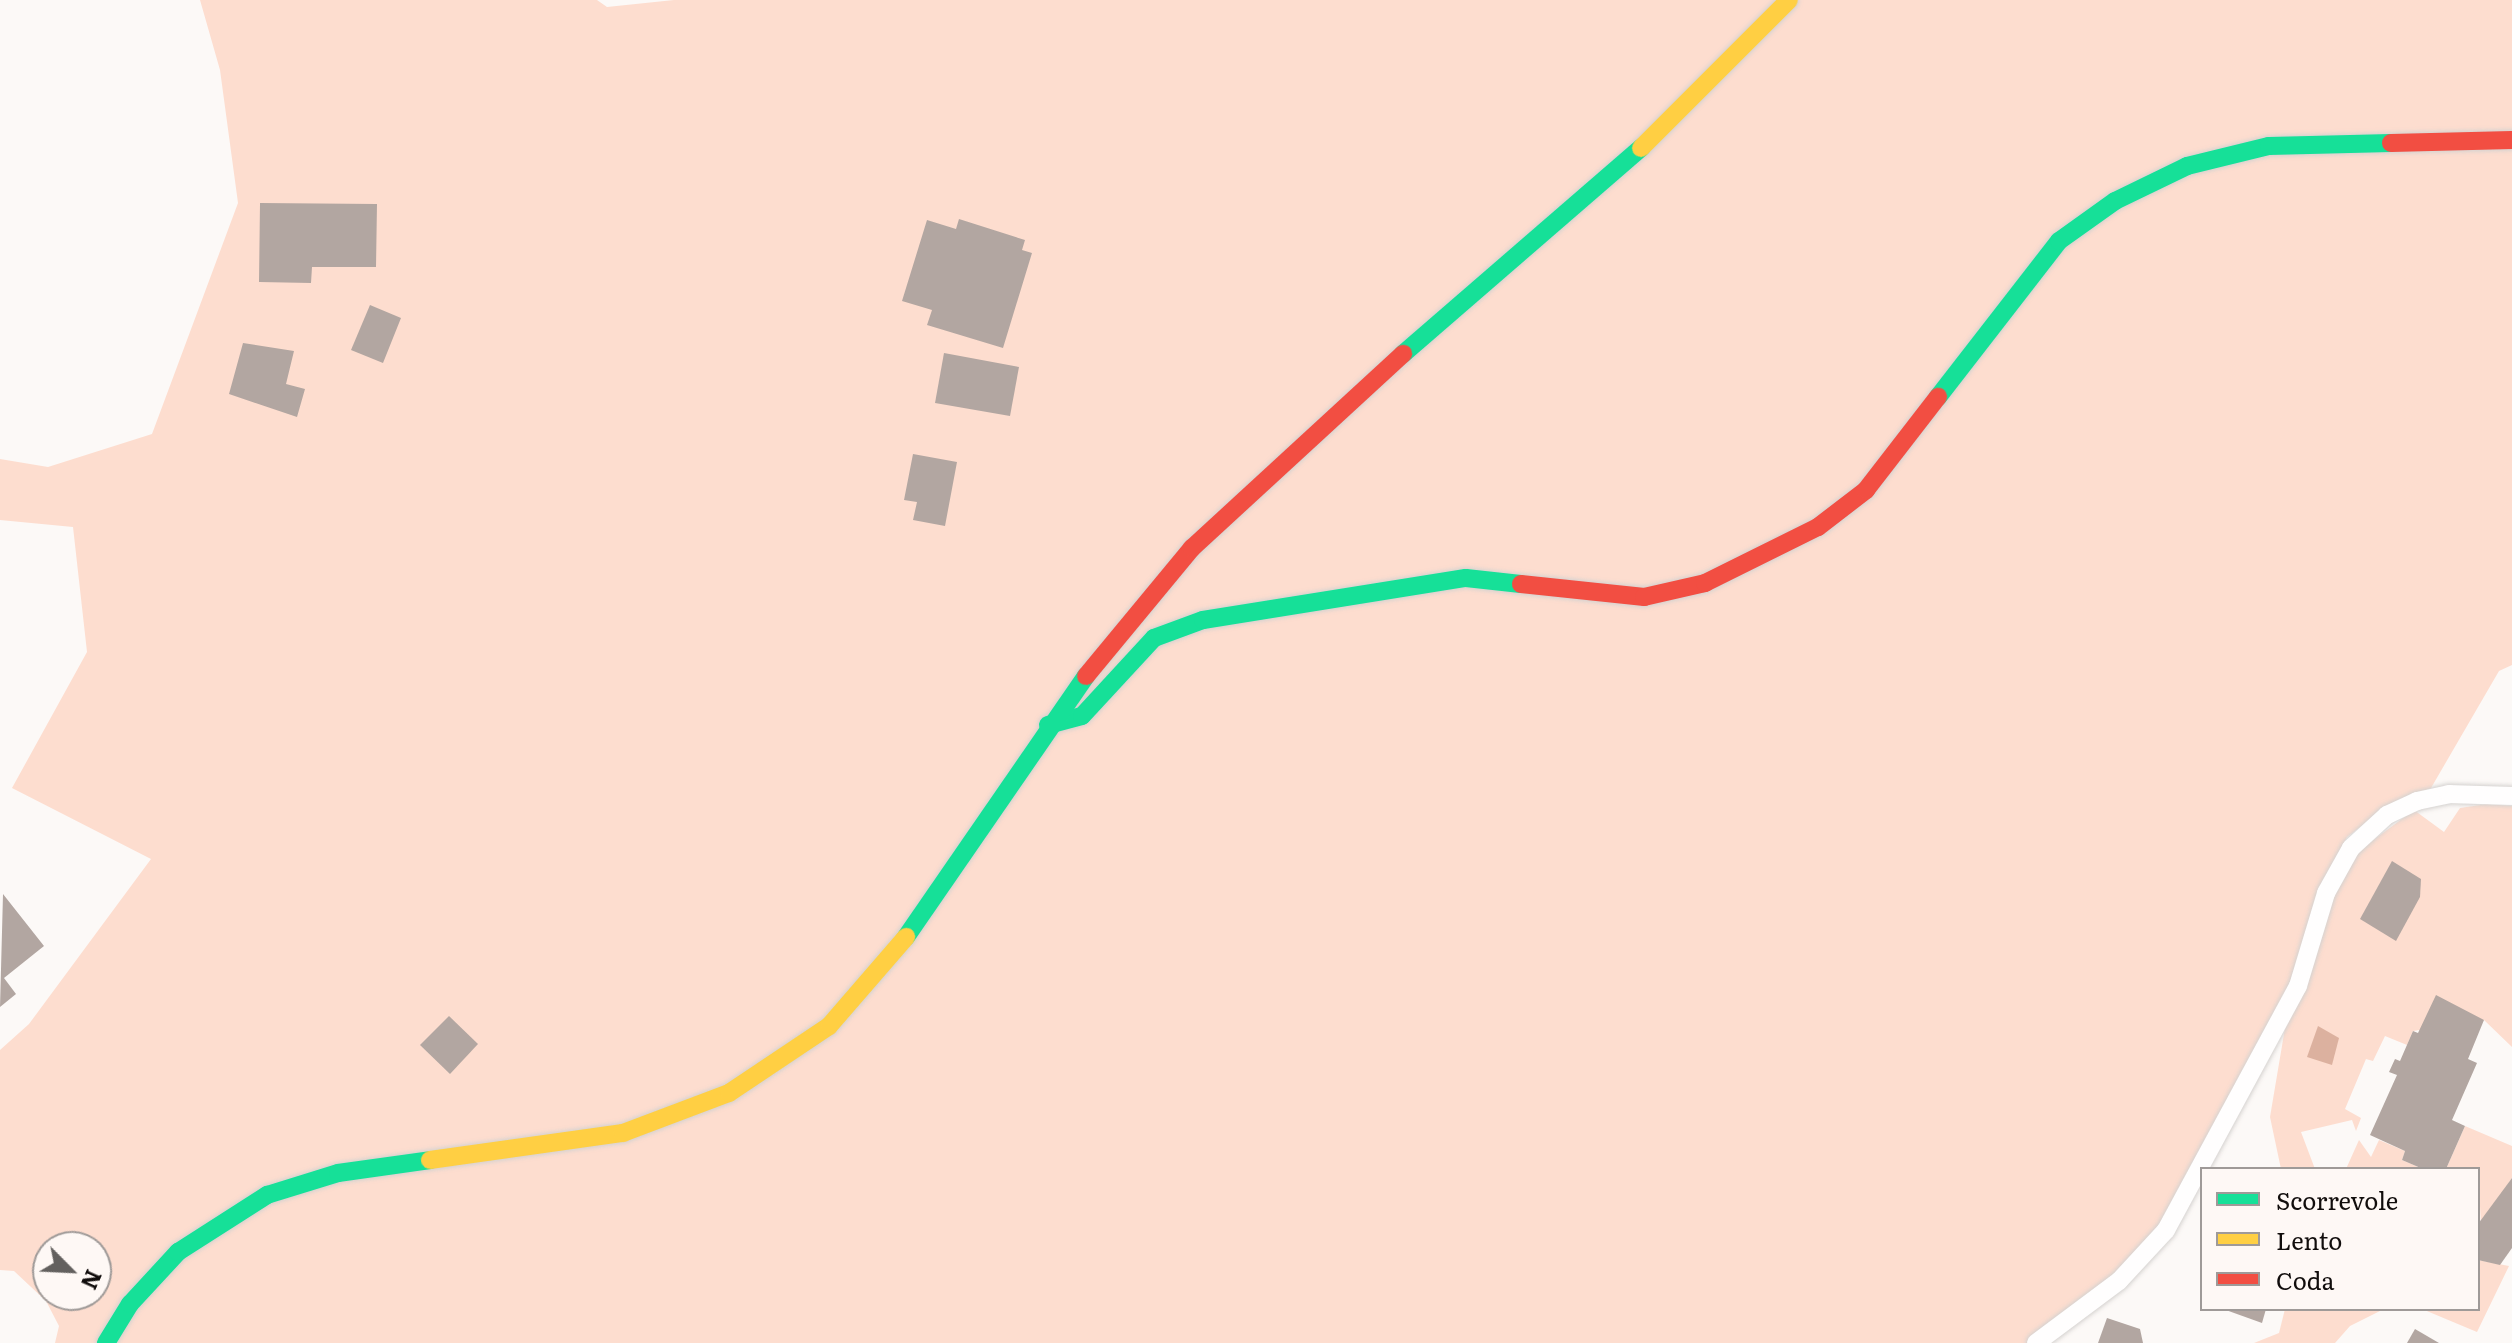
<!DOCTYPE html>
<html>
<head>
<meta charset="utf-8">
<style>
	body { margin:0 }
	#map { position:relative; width:2512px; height:1343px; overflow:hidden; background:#fcf9f7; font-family:Literata,serif }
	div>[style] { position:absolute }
	.green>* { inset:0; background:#fdddcf }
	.water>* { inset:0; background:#dcb19f }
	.building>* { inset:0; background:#b2a6a1 }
	.roads { filter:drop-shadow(0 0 2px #d5d2d0) drop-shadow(0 0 2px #d5d2d0) }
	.street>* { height:18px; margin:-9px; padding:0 9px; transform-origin:9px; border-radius:9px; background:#fffefe }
	.fast>* { height:18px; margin:-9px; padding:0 9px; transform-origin:9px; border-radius:9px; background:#16e098 }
	.slow>* { height:18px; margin:-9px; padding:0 9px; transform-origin:9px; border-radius:9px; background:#ffcf43 }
	.jam>* { height:18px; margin:-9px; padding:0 9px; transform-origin:9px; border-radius:9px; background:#f24e42 }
	span { translate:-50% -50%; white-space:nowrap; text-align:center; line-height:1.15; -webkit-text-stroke:6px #fef8f5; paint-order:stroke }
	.legend { position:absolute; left:2200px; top:1167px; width:280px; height:144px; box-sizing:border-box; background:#fef8f5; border:2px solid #9f9a98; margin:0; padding:10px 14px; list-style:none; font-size:24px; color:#110d0c }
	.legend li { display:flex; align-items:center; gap:16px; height:40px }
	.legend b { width:40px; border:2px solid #9f9a98 }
	.north { position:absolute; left:32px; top:1231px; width:80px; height:80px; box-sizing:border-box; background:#fef8f5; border:2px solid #9f9a98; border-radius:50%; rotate:114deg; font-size:22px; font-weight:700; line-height:32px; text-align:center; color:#110d0c }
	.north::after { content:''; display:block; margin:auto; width:28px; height:36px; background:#63605e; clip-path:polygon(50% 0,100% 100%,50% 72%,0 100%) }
</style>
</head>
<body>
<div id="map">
	<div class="green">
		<i style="clip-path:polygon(evenodd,200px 0,597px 0,607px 7px,674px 0,2512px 0,2512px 665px,2499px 671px,2431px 788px,2386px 807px,2347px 837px,2318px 895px,2300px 964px,2165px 1219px,2144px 1247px,2039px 1343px,55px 1343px,59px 1326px,46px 1301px,14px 1271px,0 1270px,0 1050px,29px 1024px,151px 859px,12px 788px,87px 652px,73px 527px,0 520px,0 459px,48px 467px,152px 434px,238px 203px,220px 70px,200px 0,48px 1247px,96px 1247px,96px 1295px,48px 1295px,48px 1247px)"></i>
		<i style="clip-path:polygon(2487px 804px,2512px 806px,2512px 1047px,2484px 1020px,2413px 1031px,2407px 1045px,2385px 1036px,2373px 1061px,2366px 1059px,2345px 1109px,2361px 1118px,2356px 1131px,2352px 1120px,2301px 1132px,2315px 1169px,2281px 1169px,2270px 1117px,2285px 1028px,2334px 894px,2360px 850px,2414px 810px,2444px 832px,2460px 808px)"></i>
		<i style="clip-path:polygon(2465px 1126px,2512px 1146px,2512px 1178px,2481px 1225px,2478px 1169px,2446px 1169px)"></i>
		<i style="clip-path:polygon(2359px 1140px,2371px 1157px,2379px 1140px,2405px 1151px,2402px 1160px,2423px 1169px,2346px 1169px)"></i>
		<i style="clip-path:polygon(2478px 1260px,2509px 1266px,2477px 1332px,2422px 1309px,2478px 1309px)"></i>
		<i style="clip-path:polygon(2285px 1309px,2384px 1309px,2350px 1326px,2335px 1343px,2254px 1343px,2279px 1333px)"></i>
	</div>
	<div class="water">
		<i style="clip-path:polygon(2318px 1026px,2339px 1038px,2332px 1065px,2307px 1057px)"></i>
	</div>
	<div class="building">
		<i style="clip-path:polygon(260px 203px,377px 204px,376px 267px,312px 267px,311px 283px,259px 282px)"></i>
		<i style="clip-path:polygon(959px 219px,1025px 240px,1022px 250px,1032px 253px,1003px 348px,927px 325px,932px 310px,902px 301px,927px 220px,956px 229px)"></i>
		<i style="clip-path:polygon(370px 305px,401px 318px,383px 363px,351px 350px)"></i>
		<i style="clip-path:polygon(243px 343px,294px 351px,286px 384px,305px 389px,297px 417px,229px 394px)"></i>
		<i style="clip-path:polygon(944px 353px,1019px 367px,1010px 416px,935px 403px)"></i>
		<i style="clip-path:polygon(913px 454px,957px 462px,945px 526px,913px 520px,917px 502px,904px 500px)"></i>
		<i style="clip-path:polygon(2392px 861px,2421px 879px,2420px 897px,2396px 941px,2360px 919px)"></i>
		<i style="clip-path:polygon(3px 894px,44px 946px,4px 978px,16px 994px,0 1007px)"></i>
		<i style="clip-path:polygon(2436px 995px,2484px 1020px,2468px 1059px,2477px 1063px,2452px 1120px,2465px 1126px,2446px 1169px,2423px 1169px,2402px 1160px,2405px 1151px,2370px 1135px,2397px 1075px,2389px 1072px,2395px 1059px,2400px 1061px,2413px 1031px,2418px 1033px)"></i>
		<i style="clip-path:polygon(449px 1016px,478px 1044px,450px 1074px,420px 1045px)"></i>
		<i style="clip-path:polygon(2512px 1178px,2512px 1248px,2500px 1265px,2478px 1260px,2478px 1224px)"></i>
		<i style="clip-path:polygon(2223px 1309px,2266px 1309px,2262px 1323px)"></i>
		<i style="clip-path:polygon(2107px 1318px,2140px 1329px,2143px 1343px,2098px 1343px)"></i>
		<i style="clip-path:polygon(2415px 1329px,2439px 1343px,2407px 1343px)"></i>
	</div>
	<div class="roads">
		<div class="street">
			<i style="left:2036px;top:1343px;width:104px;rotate:-36.8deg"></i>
			<i style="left:2119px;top:1281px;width:69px;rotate:-47.3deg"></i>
			<i style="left:2166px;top:1230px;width:277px;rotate:-61.6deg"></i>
			<i style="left:2298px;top:986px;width:97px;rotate:-73.2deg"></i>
			<i style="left:2326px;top:893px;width:51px;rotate:-60.9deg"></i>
			<i style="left:2351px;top:848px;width:49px;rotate:-42.5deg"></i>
			<i style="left:2387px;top:815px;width:33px;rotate:-25deg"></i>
			<i style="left:2417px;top:801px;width:33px;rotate:-12deg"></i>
			<i style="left:2449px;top:794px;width:63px;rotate:1.8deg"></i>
		</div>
		<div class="fast">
			<i style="left:1403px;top:354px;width:315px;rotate:-40.9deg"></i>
			<i style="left:1938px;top:397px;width:197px;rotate:-52.2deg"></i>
			<i style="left:2059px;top:241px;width:69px;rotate:-35.5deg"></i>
			<i style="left:2115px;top:201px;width:80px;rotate:-25.9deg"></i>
			<i style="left:2187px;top:166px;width:84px;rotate:-13.7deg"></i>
			<i style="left:2269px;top:146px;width:122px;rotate:-1.4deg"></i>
			<i style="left:1048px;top:725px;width:35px;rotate:-15deg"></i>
			<i style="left:1082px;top:716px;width:106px;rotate:-47.3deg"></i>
			<i style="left:1154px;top:638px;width:52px;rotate:-20.2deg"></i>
			<i style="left:1203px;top:620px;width:266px;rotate:-9.1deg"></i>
			<i style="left:1466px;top:578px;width:55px;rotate:6.2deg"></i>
			<i style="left:906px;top:937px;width:317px;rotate:-55.4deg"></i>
			<i style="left:106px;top:1343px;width:46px;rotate:-58.4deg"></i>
			<i style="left:130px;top:1304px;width:71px;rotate:-47.3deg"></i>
			<i style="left:178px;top:1252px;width:106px;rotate:-32.6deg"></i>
			<i style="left:267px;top:1195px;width:74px;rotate:-17.2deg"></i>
			<i style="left:338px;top:1173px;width:93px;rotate:-8deg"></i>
		</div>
		<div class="slow">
			<i style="left:1641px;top:148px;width:209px;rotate:-45deg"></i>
			<i style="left:430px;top:1160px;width:195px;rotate:-8deg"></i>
			<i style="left:623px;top:1133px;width:113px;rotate:-20.7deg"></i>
			<i style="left:729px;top:1093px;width:120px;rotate:-33.8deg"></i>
			<i style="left:829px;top:1026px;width:118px;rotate:-49.1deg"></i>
		</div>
		<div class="jam">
			<i style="left:2391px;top:143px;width:121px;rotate:-1.4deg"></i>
			<i style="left:1521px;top:584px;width:124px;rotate:6deg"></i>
			<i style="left:1644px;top:597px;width:63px;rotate:-12.9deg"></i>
			<i style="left:1705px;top:583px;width:126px;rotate:-26.4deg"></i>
			<i style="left:1818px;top:527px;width:61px;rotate:-37.6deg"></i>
			<i style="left:1866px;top:490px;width:118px;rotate:-52.3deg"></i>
			<i style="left:1086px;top:676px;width:166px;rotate:-50.4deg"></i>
			<i style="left:1192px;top:548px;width:287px;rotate:-42.6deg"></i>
		</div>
	</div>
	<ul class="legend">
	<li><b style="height:10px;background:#16e098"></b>Scorrevole</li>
	<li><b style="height:10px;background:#ffcf43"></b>Lento</li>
	<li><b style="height:10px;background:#f24e42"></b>Coda</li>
	</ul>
	<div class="north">N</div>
</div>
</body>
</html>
